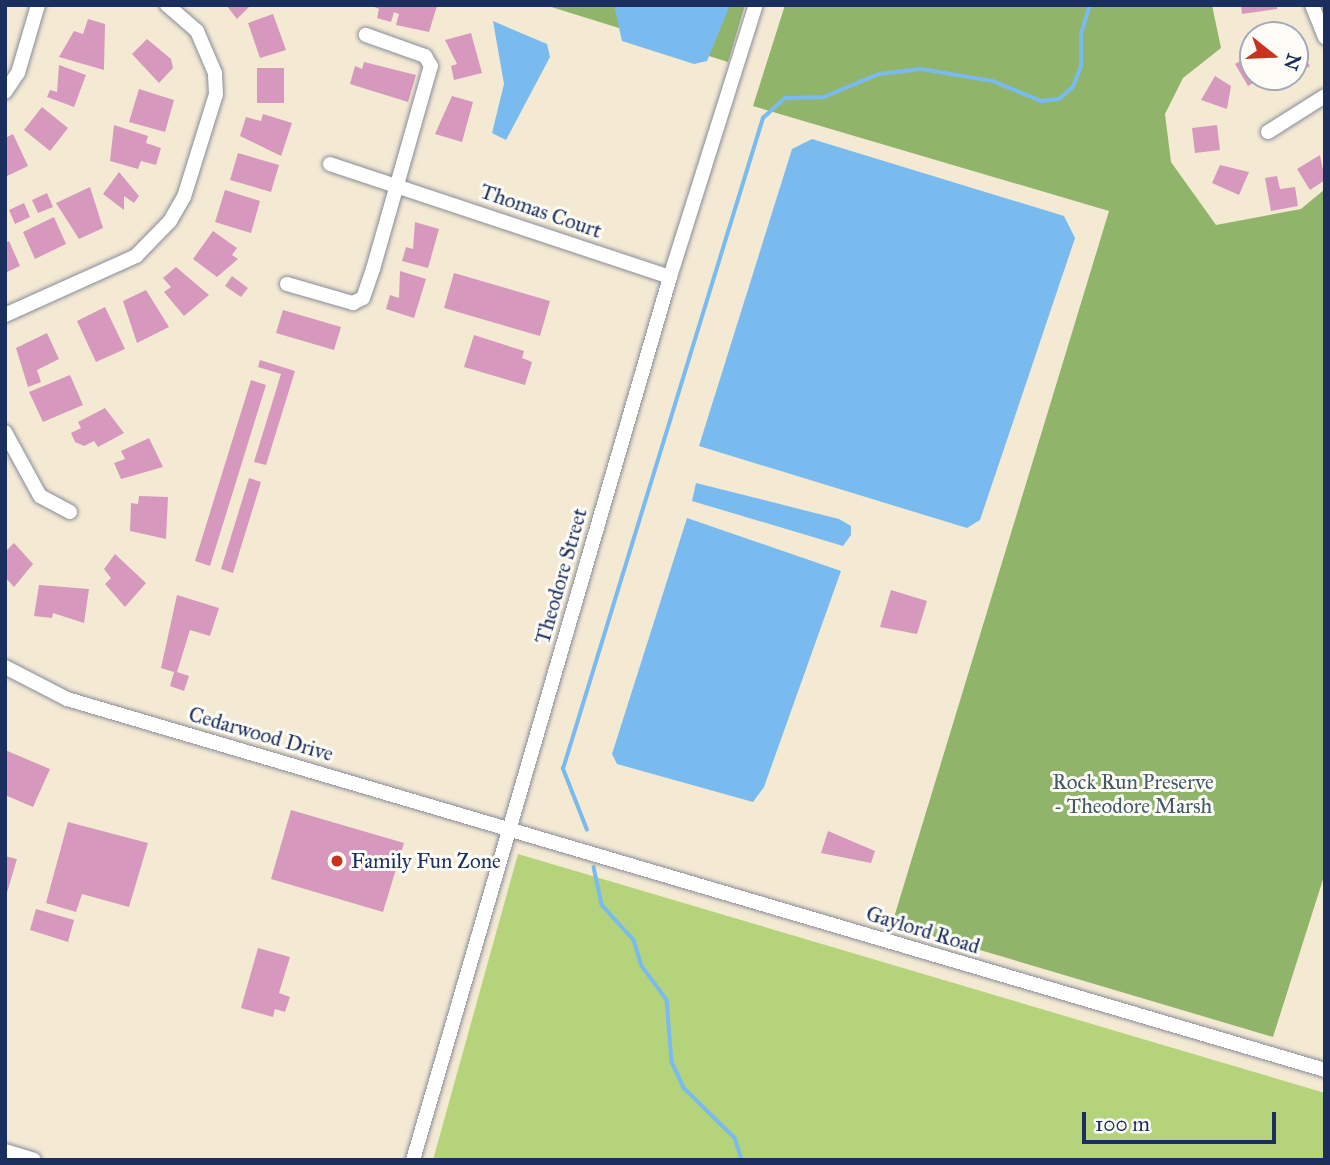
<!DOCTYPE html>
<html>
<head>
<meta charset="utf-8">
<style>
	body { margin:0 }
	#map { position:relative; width:1330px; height:1165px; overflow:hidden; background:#f4ead4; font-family:"IM FELL Great Primer",serif }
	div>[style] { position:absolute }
	.green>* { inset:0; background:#b5d37a }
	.forest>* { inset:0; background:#90b56a }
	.water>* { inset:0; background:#79bbee }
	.stream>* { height:3.5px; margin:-1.75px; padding:0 1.75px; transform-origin:1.75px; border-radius:1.75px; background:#79bbee }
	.building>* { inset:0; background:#d698bd }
	.roads { filter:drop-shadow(0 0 2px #888c99) drop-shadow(0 0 2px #888c99) }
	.minor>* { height:14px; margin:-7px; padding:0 7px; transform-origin:7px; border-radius:7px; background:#fff }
	.dots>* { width:19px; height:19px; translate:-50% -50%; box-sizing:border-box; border:4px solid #fdfcf7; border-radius:50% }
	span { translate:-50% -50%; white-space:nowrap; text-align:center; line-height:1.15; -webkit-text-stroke:6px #fdfcf7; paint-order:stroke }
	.street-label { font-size:21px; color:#1b2f5e }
	.park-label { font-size:21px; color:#425865 }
	.poi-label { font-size:21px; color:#1b2f5e }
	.left { translate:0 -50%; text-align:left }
	.frame { position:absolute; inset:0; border:7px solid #1b2f5e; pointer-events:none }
	.north { position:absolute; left:1239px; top:21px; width:70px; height:70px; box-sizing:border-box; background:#fdfcf7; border:2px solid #a3aaba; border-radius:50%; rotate:108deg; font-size:19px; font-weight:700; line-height:28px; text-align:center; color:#1b2f5e }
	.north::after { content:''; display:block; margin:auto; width:24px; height:32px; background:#c8321e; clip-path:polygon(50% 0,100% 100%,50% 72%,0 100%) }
	.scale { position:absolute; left:1082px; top:1112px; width:194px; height:32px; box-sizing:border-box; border:4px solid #1b2f5e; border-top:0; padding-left:9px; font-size:21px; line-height:24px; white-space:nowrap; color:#1b2f5e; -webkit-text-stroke:5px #fdfcf7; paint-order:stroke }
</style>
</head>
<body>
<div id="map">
	<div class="green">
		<i style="clip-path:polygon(518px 854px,1325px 1093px,1325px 1160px,433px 1160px)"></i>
	</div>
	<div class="forest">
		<i style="clip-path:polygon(545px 5px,745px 5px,728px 62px)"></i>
		<i style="clip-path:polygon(785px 5px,1212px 5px,1221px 48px,1183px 78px,1165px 114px,1171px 162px,1216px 225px,1301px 209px,1325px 189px,1325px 873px,1273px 1037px,892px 924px,1109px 211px,753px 106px)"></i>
	</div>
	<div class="water">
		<i style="clip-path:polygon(614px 5px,730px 5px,707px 61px,694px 64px,622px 41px)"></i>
		<i style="clip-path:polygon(493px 21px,547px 44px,550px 57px,506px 140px,492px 133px,504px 84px)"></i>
		<i style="clip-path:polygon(812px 139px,1064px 216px,1075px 238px,980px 520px,967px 528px,699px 446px,792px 149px)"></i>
		<i style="clip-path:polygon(696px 483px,839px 519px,851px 526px,851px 535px,843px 546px,692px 501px)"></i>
		<i style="clip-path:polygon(687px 518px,841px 571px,764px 787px,753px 802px,617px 764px,612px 754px)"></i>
	</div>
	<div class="stream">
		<i style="left:587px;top:830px;width:66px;rotate:-111.5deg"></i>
		<i style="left:563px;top:769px;width:681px;rotate:-72.92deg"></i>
		<i style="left:763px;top:118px;width:30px;rotate:-42deg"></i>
		<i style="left:785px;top:98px;width:39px;rotate:-1deg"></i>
		<i style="left:824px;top:97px;width:60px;rotate:-22.7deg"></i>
		<i style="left:879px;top:74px;width:42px;rotate:-6.8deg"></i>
		<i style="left:921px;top:69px;width:73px;rotate:9.5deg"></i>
		<i style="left:993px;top:81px;width:52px;rotate:22.6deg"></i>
		<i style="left:1041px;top:101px;width:18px;rotate:-6deg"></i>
		<i style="left:1059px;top:99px;width:18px;rotate:-41deg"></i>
		<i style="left:1073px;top:87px;width:22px;rotate:-69deg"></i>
		<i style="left:1081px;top:66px;width:32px;rotate:-90deg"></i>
		<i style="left:1081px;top:34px;width:30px;rotate:-73deg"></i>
		<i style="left:594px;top:867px;width:39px;rotate:78deg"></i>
		<i style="left:602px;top:905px;width:47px;rotate:47.6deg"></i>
		<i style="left:634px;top:940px;width:27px;rotate:73deg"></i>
		<i style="left:642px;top:966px;width:42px;rotate:53.7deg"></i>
		<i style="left:667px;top:1000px;width:62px;rotate:85.4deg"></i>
		<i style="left:672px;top:1062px;width:29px;rotate:65deg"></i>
		<i style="left:684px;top:1088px;width:71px;rotate:44.4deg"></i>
		<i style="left:735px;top:1138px;width:23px;rotate:72deg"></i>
	</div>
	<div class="building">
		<i style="clip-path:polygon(226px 5px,251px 5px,237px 19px)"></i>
		<i style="clip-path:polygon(370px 5px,435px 5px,437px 6px,429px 32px,396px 25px,399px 14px,394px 12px,391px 22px,377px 18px,379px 9px)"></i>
		<i style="clip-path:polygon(1241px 5px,1277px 5px,1277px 9px,1242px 14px)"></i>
		<i style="clip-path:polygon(273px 14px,286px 50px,260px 58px,248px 23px)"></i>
		<i style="clip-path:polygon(88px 19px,105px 24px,104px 70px,59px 57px,74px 31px,83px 34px)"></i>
		<i style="clip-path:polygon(471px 33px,482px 73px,454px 80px,451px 66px,457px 64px,445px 40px)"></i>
		<i style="clip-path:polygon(147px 39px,171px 59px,173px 68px,159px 83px,132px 54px)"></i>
		<i style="clip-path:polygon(1299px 48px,1310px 66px,1297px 73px,1295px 51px)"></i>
		<i style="clip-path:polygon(1253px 54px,1253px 77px,1263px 77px,1248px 86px,1235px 64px)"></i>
		<i style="clip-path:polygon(364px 62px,416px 75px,408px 102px,350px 84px,355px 66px,362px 69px)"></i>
		<i style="clip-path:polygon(59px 65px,86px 75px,74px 107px,47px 97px,50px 90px,57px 92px)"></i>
		<i style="clip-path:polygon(257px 68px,284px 68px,284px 103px,257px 103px)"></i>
		<i style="clip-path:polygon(1215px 76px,1231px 86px,1227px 109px,1201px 100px)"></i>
		<i style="clip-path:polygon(139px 89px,174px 100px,165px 132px,129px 122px)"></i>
		<i style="clip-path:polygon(452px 96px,473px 102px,462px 142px,435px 134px)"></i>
		<i style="clip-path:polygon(42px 107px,68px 128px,50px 151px,24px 130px)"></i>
		<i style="clip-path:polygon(263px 114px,292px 123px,281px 156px,240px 136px,246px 117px,261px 121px)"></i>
		<i style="clip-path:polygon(114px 125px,148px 136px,146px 143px,161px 148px,156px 165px,141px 161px,138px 169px,110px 161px)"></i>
		<i style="clip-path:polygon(1217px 125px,1220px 150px,1195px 153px,1192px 128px)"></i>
		<i style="clip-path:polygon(13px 134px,28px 166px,5px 177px,5px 138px)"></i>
		<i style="clip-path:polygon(238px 153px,279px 165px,271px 192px,230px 180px)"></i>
		<i style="clip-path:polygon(1320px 155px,1325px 180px,1310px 190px,1297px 169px)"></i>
		<i style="clip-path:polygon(1220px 165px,1249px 172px,1239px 195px,1212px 183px)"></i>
		<i style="clip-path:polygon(119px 172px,139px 196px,134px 203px,124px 196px,124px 210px,103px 194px)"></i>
		<i style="clip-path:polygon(1277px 176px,1280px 189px,1295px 187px,1298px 206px,1271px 211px,1265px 178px)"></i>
		<i style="clip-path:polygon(90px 187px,103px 228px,79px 239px,56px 203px)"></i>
		<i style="clip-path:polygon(225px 190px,260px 201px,251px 233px,215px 222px)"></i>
		<i style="clip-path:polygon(47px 193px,53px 207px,38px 213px,32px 200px)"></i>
		<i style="clip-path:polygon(24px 203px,30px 217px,15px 224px,9px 210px)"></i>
		<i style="clip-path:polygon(54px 217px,66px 244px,35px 259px,23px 232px)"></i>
		<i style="clip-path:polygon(415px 222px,439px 229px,428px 268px,402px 261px,406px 247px,413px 249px)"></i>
		<i style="clip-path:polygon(213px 231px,237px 248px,232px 255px,238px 259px,217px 277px,193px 259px)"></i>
		<i style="clip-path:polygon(9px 241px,20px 266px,5px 273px,5px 243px)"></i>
		<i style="clip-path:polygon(176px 267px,209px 295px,184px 316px,164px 292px,171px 287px,163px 278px)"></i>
		<i style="clip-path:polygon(400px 271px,426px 279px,414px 318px,386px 309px,390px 295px,399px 298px)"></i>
		<i style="clip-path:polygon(454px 273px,550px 301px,540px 336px,444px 308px)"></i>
		<i style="clip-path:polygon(232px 276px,248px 288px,241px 297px,225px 286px)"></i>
		<i style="clip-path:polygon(146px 290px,169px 327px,137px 343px,123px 301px)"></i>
		<i style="clip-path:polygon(105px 307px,125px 349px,96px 362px,77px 321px)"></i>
		<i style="clip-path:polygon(283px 310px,341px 327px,334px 350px,276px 333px)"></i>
		<i style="clip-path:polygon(47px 333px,59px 359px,37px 370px,41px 382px,28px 387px,16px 348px)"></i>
		<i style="clip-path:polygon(474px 335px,524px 351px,522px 358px,532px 362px,525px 385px,464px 367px)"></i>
		<i style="clip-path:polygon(260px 360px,295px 371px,266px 465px,254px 462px,281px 374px,258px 367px)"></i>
		<i style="clip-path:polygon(70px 375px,83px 405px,43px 422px,29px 392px)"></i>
		<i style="clip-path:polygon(251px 380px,266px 385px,210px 566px,195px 561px)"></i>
		<i style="clip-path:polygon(105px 408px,124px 433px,98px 447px,94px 441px,84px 446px,75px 442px,71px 433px,81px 428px,78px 422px)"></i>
		<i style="clip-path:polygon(149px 438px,163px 467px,121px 479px,114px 463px,125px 459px,121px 451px)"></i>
		<i style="clip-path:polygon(249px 478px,261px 482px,233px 573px,221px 569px)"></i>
		<i style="clip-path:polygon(139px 496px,168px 497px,166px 539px,130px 531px,131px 503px,138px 504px)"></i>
		<i style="clip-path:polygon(14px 543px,33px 564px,14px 587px,5px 577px,5px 552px)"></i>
		<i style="clip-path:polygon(115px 554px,146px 583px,125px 607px,105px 584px,111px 578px,104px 569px)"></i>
		<i style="clip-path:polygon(39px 585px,89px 589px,84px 623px,53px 613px,52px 618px,34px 616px)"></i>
		<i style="clip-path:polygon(891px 590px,927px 601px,917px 634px,880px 627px)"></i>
		<i style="clip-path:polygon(177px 595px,219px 608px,210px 636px,190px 630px,177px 672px,189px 676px,184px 691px,170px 686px,174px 672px,161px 668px)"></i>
		<i style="clip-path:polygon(5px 750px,50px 769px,33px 807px,5px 795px)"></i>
		<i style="clip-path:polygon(291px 810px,404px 843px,383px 912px,271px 879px)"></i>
		<i style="clip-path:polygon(68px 822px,148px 843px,129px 907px,82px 894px,76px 912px,46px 903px)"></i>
		<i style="clip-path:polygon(828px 831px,875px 851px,871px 863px,821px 853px)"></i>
		<i style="clip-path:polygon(5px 856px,17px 859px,6px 896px,5px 895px)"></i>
		<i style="clip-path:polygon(36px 909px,74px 920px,68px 942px,30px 930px)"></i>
		<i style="clip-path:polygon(258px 948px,290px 957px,279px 993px,290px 997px,285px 1012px,275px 1009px,273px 1017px,241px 1008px)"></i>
	</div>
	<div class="roads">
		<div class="minor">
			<i style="left:1312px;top:5px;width:35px;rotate:68deg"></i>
			<i style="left:5px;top:92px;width:23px;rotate:-56deg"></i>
			<i style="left:18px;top:73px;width:71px;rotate:-73.6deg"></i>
			<i style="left:1268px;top:132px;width:67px;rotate:-32.3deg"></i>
			<i style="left:330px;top:164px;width:358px;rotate:18.4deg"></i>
			<i style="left:287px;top:284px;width:69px;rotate:16.1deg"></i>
			<i style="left:353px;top:303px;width:11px;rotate:-27deg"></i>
			<i style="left:363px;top:298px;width:31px;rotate:-71deg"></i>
			<i style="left:373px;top:269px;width:211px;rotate:-74.1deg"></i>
			<i style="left:431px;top:66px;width:12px;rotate:-121deg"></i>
			<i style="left:425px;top:56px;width:63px;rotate:-160.4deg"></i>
			<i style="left:5px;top:315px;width:144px;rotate:-24.2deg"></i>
			<i style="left:136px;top:256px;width:49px;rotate:-45.8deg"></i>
			<i style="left:170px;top:221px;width:28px;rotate:-60deg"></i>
			<i style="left:184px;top:197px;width:108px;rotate:-72.7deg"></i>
			<i style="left:216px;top:94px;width:21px;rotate:-93deg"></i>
			<i style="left:215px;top:73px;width:46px;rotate:-113.2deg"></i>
			<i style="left:197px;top:31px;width:40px;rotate:-139deg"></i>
			<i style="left:5px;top:432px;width:73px;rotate:61.3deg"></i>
			<i style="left:40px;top:496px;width:34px;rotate:28deg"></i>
			<i style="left:5px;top:667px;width:70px;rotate:27.3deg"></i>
			<i style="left:67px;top:699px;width:1312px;rotate:16.43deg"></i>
			<i style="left:5px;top:1151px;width:30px;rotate:17deg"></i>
			<i style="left:413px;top:1160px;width:920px;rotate:-73.77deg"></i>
			<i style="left:670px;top:277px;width:285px;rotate:-72.5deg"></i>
		</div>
	</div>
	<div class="dots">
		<i style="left:337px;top:861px;background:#c8321e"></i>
	</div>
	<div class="street-label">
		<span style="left:541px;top:211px;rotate:19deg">Thomas Court</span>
		<span style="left:561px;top:576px;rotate:-74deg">Theodore Street</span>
		<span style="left:261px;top:734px;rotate:16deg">Cedarwood Drive</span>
		<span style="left:923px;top:930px;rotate:17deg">Gaylord Road</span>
	</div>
	<div class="park-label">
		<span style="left:1133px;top:794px">Rock Run Preserve<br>- Theodore Marsh</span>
	</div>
	<div class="poi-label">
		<span class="left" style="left:351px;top:861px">Family Fun Zone</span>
	</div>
	<div class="frame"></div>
	<div class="north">N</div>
	<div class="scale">100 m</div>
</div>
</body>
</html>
